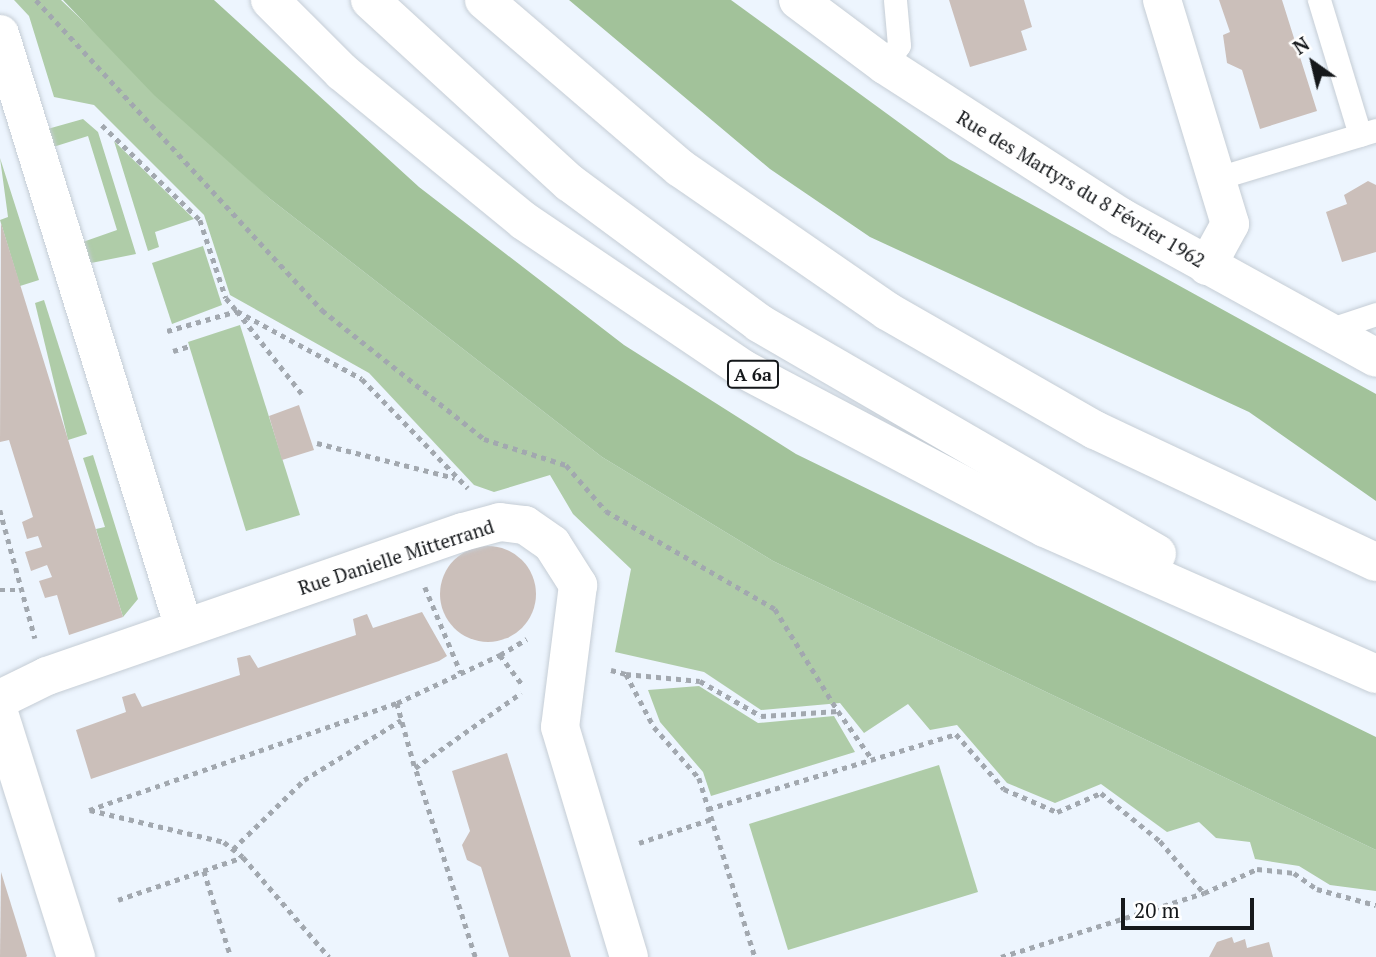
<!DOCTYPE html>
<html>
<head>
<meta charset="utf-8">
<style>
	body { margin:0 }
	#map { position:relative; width:1376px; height:957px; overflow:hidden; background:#edf5fe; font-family:"PT Serif",serif }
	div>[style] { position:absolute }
	.green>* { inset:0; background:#afcca8 }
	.forest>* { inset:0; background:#a2c29a }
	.building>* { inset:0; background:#cbbfba }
	.round { border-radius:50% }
	.path>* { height:4.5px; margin-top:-2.25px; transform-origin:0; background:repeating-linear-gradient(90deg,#a2a8af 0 5px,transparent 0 10px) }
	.roads { filter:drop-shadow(0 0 2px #c5cdd5) drop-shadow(0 0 2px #c5cdd5) }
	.service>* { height:23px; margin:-11.5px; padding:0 11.5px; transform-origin:11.5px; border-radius:11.5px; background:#fff }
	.minor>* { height:38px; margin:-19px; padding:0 19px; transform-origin:19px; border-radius:19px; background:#fff }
	.motorway>* { height:38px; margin:-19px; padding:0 19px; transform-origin:19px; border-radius:19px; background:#fff }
	span { translate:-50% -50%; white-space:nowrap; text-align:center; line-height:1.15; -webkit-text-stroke:5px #fff; paint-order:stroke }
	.shield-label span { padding:2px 5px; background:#fff; border:2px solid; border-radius:5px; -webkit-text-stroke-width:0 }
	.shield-label { font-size:18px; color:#15181b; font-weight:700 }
	.street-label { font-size:19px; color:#15181b }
	.north { position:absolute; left:1278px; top:28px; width:70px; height:70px; -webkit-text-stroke:5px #fff; paint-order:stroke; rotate:326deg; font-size:19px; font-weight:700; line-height:28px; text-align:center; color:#15181b }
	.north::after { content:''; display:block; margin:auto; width:24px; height:32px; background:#15181b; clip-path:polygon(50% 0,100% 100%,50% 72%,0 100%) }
	.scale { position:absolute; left:1121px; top:898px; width:133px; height:32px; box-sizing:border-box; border:4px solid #15181b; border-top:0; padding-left:9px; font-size:21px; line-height:24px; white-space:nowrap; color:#15181b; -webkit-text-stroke:5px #fff; paint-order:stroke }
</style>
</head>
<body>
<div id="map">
	<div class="green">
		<i style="clip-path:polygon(14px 0,61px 0,269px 198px,602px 457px,773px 561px,1376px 850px,1376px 891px,1330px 885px,1299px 866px,1255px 859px,1250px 842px,1216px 838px,1199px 822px,1167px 832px,1101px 784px,1055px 803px,1007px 783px,957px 725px,930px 730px,908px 704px,864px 733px,840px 703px,761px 710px,704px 672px,615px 652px,631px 569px,573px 514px,550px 475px,494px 492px,474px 485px,369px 373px,230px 295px,204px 215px,94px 105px,54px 97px,29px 16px)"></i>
		<i style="clip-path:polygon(83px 119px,98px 132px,136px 254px,86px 264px,80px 243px,117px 230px,88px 136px,50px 148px,44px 130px)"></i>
		<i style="clip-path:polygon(114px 141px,194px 219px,155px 232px,159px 247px,148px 251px)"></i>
		<i style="clip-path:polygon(0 158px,39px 280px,20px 286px,0 220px,8px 217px)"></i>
		<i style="clip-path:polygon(203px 246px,222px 305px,172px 324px,152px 263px)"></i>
		<i style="clip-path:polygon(44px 300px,87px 434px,68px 440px,35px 303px)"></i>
		<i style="clip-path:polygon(240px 325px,300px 515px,246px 531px,188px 342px)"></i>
		<i style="clip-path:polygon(93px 455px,138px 599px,123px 617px,96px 529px,105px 527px,83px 458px)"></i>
		<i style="clip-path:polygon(699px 686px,758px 723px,834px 716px,855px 752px,711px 796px,703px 772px,660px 722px,648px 690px)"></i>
		<i style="clip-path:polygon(939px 765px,978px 892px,788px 950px,749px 824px)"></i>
	</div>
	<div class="forest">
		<i style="clip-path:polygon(63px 0,214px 0,419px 187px,624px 345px,796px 454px,1376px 737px,1376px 850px,773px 561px,602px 457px,269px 198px,154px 95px)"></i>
		<i style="clip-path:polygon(569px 0,731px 0,949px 159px,1376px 394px,1376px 501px,1249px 412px,870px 237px,770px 169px)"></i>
	</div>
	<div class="building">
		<i style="clip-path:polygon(949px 0,1024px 0,1032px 27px,1021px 31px,1027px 50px,970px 67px)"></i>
		<i style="clip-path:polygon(1219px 0,1282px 0,1317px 111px,1260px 129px,1242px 70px,1227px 63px,1223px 35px,1230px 32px)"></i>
		<i style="clip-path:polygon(1368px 181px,1376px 185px,1376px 252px,1342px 262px,1326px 212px,1347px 204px,1344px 195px)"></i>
		<i style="clip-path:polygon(1px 223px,123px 617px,69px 635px,57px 595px,45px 598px,39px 581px,52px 577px,47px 565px,31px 571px,25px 552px,42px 547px,38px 536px,27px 539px,22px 522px,33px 517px,9px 440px,0 442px)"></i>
		<i style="clip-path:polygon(299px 405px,314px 450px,282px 460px,269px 416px)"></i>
		<i class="round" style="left:440px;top:546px;width:96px;height:96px"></i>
		<i style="clip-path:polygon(422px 612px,447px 656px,439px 661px,91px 779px,76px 730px,126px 712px,122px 697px,135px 693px,142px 707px,240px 675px,237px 658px,250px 655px,258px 668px,356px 635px,353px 619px,367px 614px,373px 628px)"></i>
		<i style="clip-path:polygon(507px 753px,571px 957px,509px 957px,481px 867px,467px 860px,462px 845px,470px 831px,452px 771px)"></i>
		<i style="clip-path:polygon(1px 872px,27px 956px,26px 957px,0 957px)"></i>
		<i style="clip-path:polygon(1232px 937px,1234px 943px,1245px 939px,1247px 948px,1269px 942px,1273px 957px,1209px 957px,1217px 942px)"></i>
	</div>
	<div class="path">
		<i style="left:36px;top:0;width:422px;rotate:47.3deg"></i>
		<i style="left:322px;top:310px;width:207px;rotate:38.5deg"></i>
		<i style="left:484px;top:439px;width:86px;rotate:17.6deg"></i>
		<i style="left:566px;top:465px;width:61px;rotate:49deg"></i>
		<i style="left:606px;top:511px;width:195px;rotate:30.1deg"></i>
		<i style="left:775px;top:609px;width:120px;rotate:58.3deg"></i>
		<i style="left:102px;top:125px;width:136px;rotate:44.1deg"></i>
		<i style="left:200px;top:220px;width:82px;rotate:71.6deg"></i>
		<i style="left:226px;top:298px;width:17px;rotate:50deg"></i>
		<i style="left:237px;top:311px;width:142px;rotate:28.5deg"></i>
		<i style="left:362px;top:379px;width:152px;rotate:45.8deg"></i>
		<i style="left:167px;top:331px;width:73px;rotate:-15.9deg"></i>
		<i style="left:237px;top:311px;width:105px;rotate:51.9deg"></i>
		<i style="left:173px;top:351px;width:17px;rotate:-17deg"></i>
		<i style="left:317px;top:443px;width:142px;rotate:14.2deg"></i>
		<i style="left:0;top:510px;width:133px;rotate:74.7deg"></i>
		<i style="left:425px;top:587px;width:93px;rotate:67.3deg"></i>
		<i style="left:0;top:590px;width:23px"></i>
		<i style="left:500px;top:655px;width:31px;rotate:-31deg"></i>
		<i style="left:611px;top:670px;width:16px;rotate:15deg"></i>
		<i style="left:626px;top:674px;width:60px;rotate:62.2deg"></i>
		<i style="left:654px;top:727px;width:68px;rotate:48.6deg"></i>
		<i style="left:699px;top:778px;width:188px;rotate:72.6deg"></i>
		<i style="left:626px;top:674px;width:74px;rotate:5.4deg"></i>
		<i style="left:700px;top:681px;width:70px;rotate:29.8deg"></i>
		<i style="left:761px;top:716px;width:77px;rotate:-3.7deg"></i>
		<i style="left:838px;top:711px;width:59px;rotate:54.7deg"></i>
		<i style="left:397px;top:703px;width:114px;rotate:-25deg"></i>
		<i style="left:500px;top:655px;width:39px;rotate:53deg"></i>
		<i style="left:708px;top:809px;width:259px;rotate:-16.8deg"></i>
		<i style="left:956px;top:734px;width:73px;rotate:48.9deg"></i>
		<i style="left:1004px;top:789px;width:58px;rotate:23.5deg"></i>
		<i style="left:1057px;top:812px;width:48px;rotate:-23.4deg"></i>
		<i style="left:1101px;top:793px;width:76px;rotate:39.1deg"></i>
		<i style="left:1160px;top:841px;width:68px;rotate:49.8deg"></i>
		<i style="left:89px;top:810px;width:326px;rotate:-19.2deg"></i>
		<i style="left:397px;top:703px;width:67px;rotate:74.5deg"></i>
		<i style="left:90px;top:810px;width:138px;rotate:13.4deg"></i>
		<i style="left:224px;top:842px;width:24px;rotate:38deg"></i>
		<i style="left:639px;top:843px;width:77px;rotate:-18.2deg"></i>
		<i style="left:233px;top:849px;width:99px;rotate:-44.2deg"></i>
		<i style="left:304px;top:780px;width:114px;rotate:-31.7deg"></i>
		<i style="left:204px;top:871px;width:90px;rotate:72.6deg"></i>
		<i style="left:118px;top:900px;width:132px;rotate:-19deg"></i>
		<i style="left:243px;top:857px;width:132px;rotate:49.3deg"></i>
		<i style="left:475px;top:957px;width:198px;rotate:-107.6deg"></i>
		<i style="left:415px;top:768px;width:130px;rotate:-35.3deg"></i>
		<i style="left:1001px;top:957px;width:213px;rotate:-17.5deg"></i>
		<i style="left:1204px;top:893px;width:58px;rotate:-24.4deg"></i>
		<i style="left:1257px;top:869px;width:37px;rotate:6deg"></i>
		<i style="left:1294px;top:873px;width:28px;rotate:35deg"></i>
		<i style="left:1317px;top:889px;width:61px;rotate:15.2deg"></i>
	</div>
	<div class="roads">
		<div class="service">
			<i style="left:1319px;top:0;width:141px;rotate:73.1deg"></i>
			<i style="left:885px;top:65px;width:24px;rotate:-55deg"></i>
			<i style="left:899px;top:45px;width:45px;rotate:-95.1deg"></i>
			<i style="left:1218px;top:178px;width:165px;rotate:-16.9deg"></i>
			<i style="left:1325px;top:331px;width:54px;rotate:-18.4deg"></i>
		</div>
		<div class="minor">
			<i style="left:798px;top:0;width:109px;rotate:36.8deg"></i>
			<i style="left:885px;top:65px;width:281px;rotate:32.8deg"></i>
			<i style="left:1121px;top:217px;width:291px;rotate:28.9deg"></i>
			<i style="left:1162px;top:0;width:234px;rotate:73.1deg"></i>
			<i style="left:1230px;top:224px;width:48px;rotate:118.7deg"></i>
			<i style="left:0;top:34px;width:622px;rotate:72.79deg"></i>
			<i style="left:0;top:699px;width:52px;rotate:-26.1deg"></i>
			<i style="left:47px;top:676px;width:440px;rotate:-19.1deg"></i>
			<i style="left:463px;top:532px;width:38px;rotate:-15deg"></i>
			<i style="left:500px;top:522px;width:25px;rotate:7deg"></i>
			<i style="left:525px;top:525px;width:33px;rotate:35deg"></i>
			<i style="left:552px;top:544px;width:49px;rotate:57.6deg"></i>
			<i style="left:578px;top:585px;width:143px;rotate:97.2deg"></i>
			<i style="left:560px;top:727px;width:240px;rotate:73.3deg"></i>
			<i style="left:0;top:716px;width:253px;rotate:72.5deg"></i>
		</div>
		<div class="motorway">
			<i style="left:270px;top:0;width:102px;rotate:45deg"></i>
			<i style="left:342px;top:72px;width:235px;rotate:39.3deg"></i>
			<i style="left:524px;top:221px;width:267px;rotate:34deg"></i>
			<i style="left:745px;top:370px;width:339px;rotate:27.8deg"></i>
			<i style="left:1045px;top:528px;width:362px;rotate:23.8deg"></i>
			<i style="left:370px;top:0;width:271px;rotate:42.5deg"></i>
			<i style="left:570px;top:183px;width:235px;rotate:36.5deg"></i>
			<i style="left:759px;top:323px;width:460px;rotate:30.1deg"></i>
			<i style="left:484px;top:0;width:258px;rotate:40.6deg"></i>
			<i style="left:680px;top:168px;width:252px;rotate:34.6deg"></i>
			<i style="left:887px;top:311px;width:240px;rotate:29.8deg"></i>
			<i style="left:1095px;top:430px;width:310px;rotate:25.2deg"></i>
		</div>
	</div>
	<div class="shield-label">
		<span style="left:753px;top:374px">A 6a</span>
	</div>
	<div class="street-label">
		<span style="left:1081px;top:189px;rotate:31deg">Rue des Martyrs du 8 Février 1962</span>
		<span style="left:396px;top:557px;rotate:-18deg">Rue Danielle Mitterrand</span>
	</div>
	<div class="north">N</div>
	<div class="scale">20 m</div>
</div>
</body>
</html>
